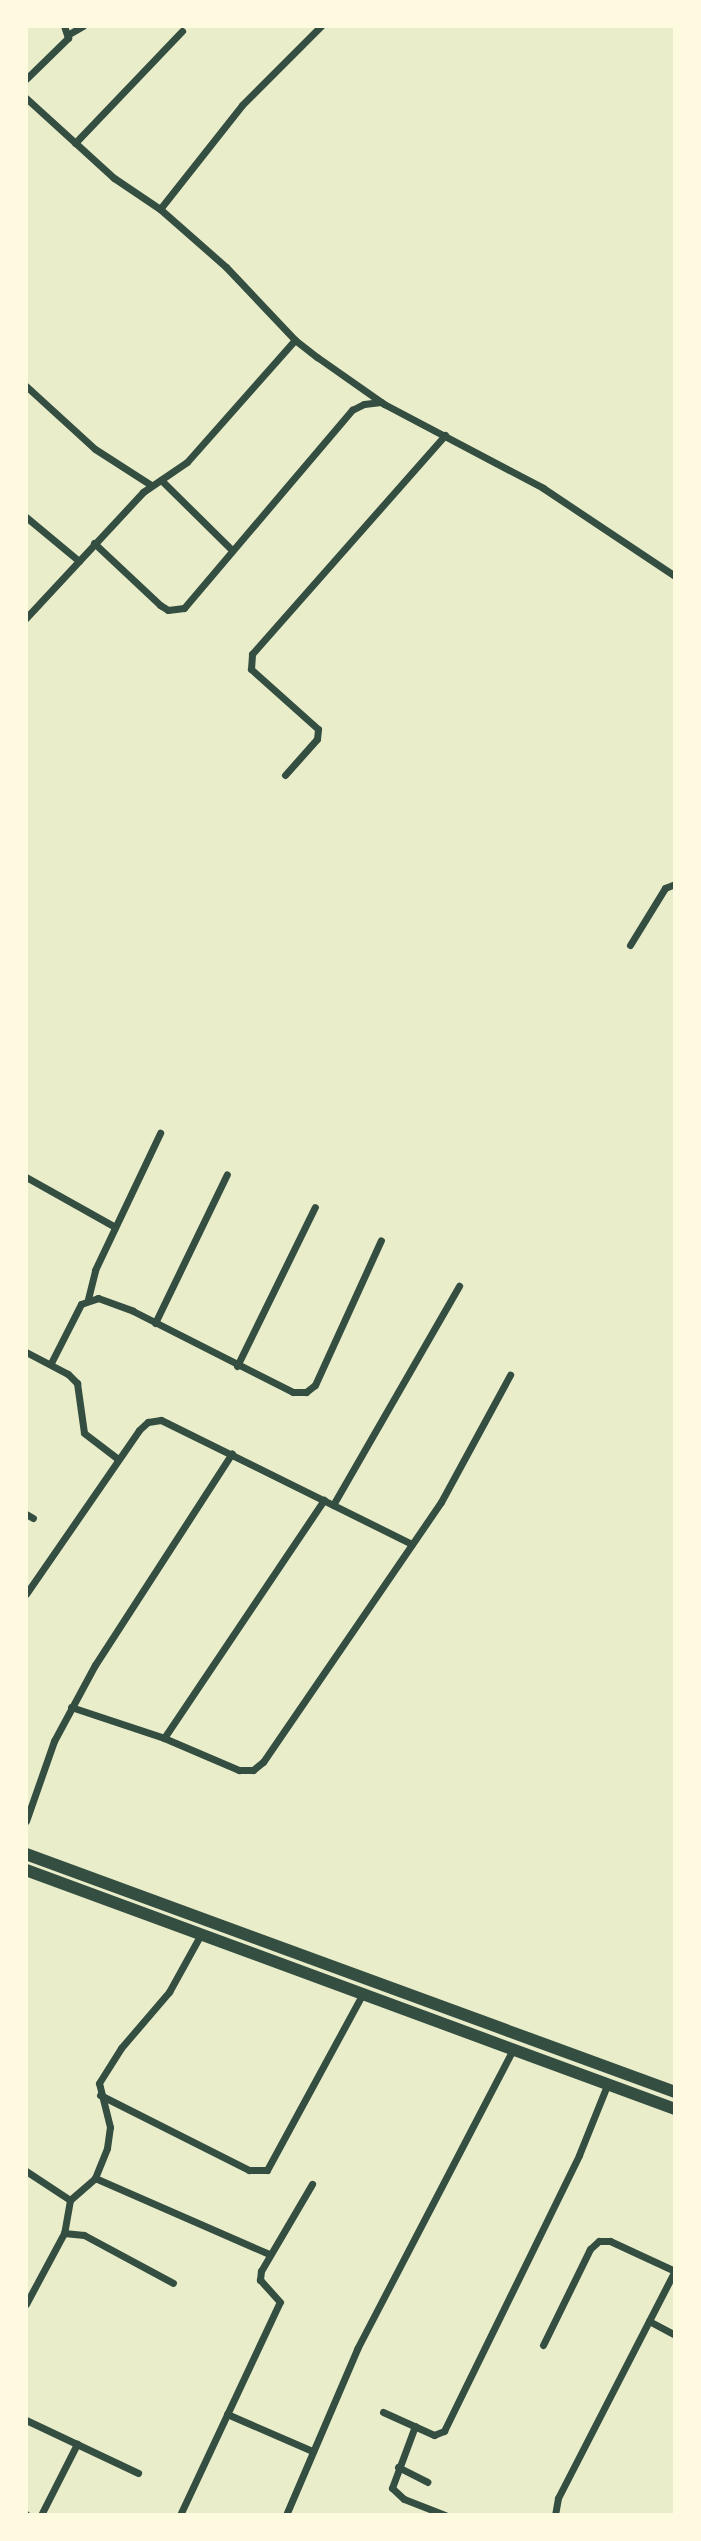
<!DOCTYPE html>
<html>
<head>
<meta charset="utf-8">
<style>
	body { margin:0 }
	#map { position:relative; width:701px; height:2541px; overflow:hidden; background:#e9edc9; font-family:Roboto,sans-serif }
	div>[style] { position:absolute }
	.minor>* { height:7px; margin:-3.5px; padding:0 3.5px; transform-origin:3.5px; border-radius:3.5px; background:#344e41 }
	.primary>* { height:12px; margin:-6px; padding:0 6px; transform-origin:6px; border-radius:6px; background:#344e41 }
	span { translate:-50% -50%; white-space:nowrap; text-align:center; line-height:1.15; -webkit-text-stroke:6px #fefae0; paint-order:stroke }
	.frame { position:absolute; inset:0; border:28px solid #fefae0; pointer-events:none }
</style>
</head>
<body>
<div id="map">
	<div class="minor">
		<i style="left:69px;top:34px;width:16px;rotate:-30deg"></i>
		<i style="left:26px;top:79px;width:59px;rotate:-44.3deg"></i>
		<i style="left:68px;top:38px;width:13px;rotate:-108deg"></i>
		<i style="left:26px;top:98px;width:119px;rotate:42.3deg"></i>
		<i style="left:114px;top:178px;width:55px;rotate:34deg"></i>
		<i style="left:160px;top:209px;width:88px;rotate:41.3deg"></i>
		<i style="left:226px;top:267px;width:100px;rotate:46.6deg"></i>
		<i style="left:295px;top:340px;width:28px;rotate:38deg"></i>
		<i style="left:317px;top:357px;width:82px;rotate:35deg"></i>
		<i style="left:384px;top:404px;width:180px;rotate:27.8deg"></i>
		<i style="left:543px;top:488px;width:159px;rotate:33.7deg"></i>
		<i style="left:75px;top:143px;width:155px;rotate:-46.3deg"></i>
		<i style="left:160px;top:209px;width:132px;rotate:-51.7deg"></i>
		<i style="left:242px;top:105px;width:112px;rotate:-45deg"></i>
		<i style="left:26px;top:386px;width:93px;rotate:42.4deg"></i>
		<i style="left:95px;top:449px;width:67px;rotate:32.7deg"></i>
		<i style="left:161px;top:480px;width:100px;rotate:44.6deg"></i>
		<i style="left:26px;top:517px;width:69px;rotate:39.7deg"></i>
		<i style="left:94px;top:543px;width:91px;rotate:43.2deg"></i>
		<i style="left:160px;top:605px;width:9px;rotate:32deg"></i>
		<i style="left:168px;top:610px;width:16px;rotate:-7deg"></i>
		<i style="left:184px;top:608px;width:260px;rotate:-49.7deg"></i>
		<i style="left:352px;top:410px;width:13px;rotate:-27deg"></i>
		<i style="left:364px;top:404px;width:17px;rotate:-7deg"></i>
		<i style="left:26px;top:618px;width:172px;rotate:-47.1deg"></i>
		<i style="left:143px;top:492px;width:53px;rotate:-34.3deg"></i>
		<i style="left:187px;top:462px;width:163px;rotate:-48.5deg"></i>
		<i style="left:285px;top:775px;width:48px;rotate:-48.4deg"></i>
		<i style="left:317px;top:739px;width:10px;rotate:-84deg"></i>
		<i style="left:318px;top:729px;width:90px;rotate:-138.2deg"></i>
		<i style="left:251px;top:669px;width:15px;rotate:-86deg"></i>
		<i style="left:252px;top:654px;width:292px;rotate:-48.6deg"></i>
		<i style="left:630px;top:945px;width:67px;rotate:-58.4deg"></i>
		<i style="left:665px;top:888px;width:11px;rotate:-22deg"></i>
		<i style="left:26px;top:1177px;width:102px;rotate:29.3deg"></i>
		<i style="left:88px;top:1299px;width:30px;rotate:-76deg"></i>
		<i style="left:95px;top:1270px;width:152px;rotate:-64.6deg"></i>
		<i style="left:155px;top:1323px;width:165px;rotate:-64.2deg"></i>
		<i style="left:26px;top:1352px;width:47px;rotate:27.6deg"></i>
		<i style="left:68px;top:1374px;width:13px;rotate:45deg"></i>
		<i style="left:77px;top:1383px;width:50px;rotate:82deg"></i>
		<i style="left:84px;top:1433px;width:43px;rotate:37.4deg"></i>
		<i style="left:51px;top:1363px;width:66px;rotate:-63deg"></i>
		<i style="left:81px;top:1304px;width:18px;rotate:-19deg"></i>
		<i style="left:98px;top:1298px;width:37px;rotate:20deg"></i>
		<i style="left:133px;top:1311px;width:179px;rotate:26.9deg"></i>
		<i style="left:293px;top:1392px;width:13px"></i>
		<i style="left:306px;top:1392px;width:11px;rotate:-38deg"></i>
		<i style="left:315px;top:1385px;width:159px;rotate:-65.5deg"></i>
		<i style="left:237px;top:1366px;width:177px;rotate:-63.9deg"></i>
		<i style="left:333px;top:1505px;width:253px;rotate:-60.1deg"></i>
		<i style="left:26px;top:1514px;width:8px;rotate:30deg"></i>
		<i style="left:26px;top:1594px;width:199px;rotate:-55.4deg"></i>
		<i style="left:139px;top:1430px;width:12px;rotate:-42deg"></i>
		<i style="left:148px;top:1422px;width:13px;rotate:-9deg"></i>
		<i style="left:161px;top:1420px;width:280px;rotate:26.3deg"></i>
		<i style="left:71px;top:1707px;width:98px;rotate:18.4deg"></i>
		<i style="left:164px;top:1738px;width:82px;rotate:23.1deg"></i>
		<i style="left:239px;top:1770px;width:14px"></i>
		<i style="left:253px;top:1770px;width:13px;rotate:-39deg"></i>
		<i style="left:263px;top:1762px;width:315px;rotate:-55.6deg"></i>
		<i style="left:441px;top:1502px;width:145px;rotate:-61.5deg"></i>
		<i style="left:164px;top:1738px;width:287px;rotate:-56.1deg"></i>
		<i style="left:26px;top:1821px;width:85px;rotate:-70.7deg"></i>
		<i style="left:54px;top:1741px;width:86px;rotate:-61.7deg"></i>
		<i style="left:95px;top:1665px;width:252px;rotate:-57.1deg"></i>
		<i style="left:100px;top:2095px;width:167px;rotate:26.7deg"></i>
		<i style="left:249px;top:2170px;width:18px"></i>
		<i style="left:267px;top:2170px;width:201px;rotate:-61.5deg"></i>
		<i style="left:26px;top:2171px;width:53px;rotate:33.4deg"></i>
		<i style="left:70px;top:2200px;width:34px;rotate:100deg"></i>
		<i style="left:95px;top:2178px;width:190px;rotate:23.6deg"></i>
		<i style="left:70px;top:2200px;width:33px;rotate:-41deg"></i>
		<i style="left:95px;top:2178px;width:32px;rotate:-68deg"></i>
		<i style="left:107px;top:2148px;width:21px;rotate:-82deg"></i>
		<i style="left:110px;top:2127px;width:45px;rotate:-104deg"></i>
		<i style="left:99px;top:2083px;width:41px;rotate:-57.8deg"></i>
		<i style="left:121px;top:2048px;width:74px;rotate:-49.4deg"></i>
		<i style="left:169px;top:1992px;width:66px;rotate:-61.1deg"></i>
		<i style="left:26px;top:2304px;width:81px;rotate:-61.8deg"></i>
		<i style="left:64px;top:2233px;width:20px;rotate:6deg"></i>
		<i style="left:84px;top:2235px;width:101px;rotate:28.3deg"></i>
		<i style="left:649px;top:2321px;width:30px;rotate:28deg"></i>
		<i style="left:543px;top:2345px;width:107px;rotate:-63.9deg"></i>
		<i style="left:590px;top:2249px;width:12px;rotate:-42deg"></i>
		<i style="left:599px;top:2241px;width:11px"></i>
		<i style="left:610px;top:2241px;width:72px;rotate:24.8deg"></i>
		<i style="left:383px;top:2412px;width:56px;rotate:24.3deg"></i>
		<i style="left:434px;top:2435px;width:11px;rotate:-22deg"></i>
		<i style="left:444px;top:2431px;width:307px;rotate:-63.9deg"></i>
		<i style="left:579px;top:2155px;width:78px;rotate:-68.1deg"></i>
		<i style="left:227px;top:2414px;width:93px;rotate:23.5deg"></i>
		<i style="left:26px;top:2420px;width:124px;rotate:25.3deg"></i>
		<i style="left:415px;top:2426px;width:66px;rotate:110.4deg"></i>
		<i style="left:392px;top:2488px;width:16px;rotate:43deg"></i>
		<i style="left:404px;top:2499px;width:44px;rotate:21.3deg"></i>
		<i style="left:398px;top:2467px;width:33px;rotate:27deg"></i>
		<i style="left:26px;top:2514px;width:1px;rotate:45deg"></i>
		<i style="left:41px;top:2515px;width:80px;rotate:-63.1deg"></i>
		<i style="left:180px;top:2515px;width:235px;rotate:-64.9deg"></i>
		<i style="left:280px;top:2302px;width:30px;rotate:-132deg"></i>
		<i style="left:260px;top:2280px;width:9px;rotate:-84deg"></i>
		<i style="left:261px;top:2271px;width:101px;rotate:-59.6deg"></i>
		<i style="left:286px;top:2515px;width:181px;rotate:-66.8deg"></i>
		<i style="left:357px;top:2349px;width:339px;rotate:-62.5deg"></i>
		<i style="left:555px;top:2515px;width:17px;rotate:-80deg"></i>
		<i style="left:558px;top:2498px;width:256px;rotate:-62.8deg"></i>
	</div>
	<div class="primary">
		<i style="left:26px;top:1854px;width:691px;rotate:20.14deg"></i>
		<i style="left:26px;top:1870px;width:692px;rotate:20.22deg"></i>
	</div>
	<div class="frame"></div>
</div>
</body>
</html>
